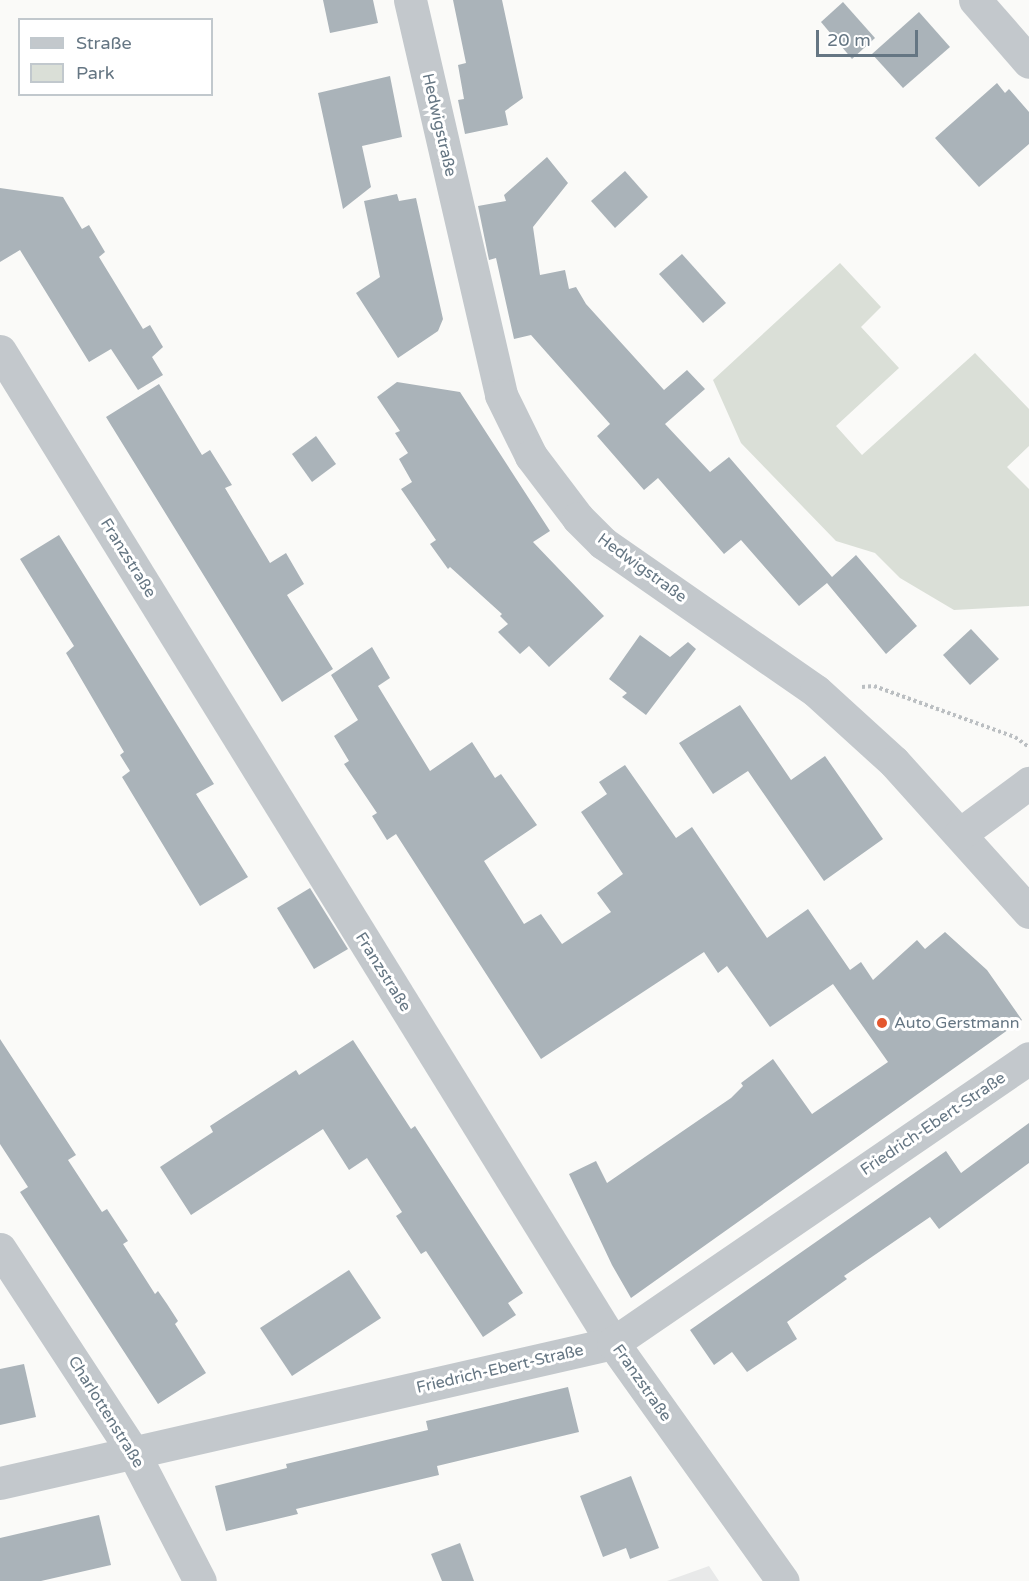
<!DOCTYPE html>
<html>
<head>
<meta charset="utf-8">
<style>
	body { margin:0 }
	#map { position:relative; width:1029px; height:1581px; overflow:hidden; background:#fafaf8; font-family:"Varela Round",sans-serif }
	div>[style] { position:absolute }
	.built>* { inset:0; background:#e8e9e9 }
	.green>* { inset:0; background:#dadfd7 }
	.building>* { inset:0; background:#aab3b9 }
	.path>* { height:4px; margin-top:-2px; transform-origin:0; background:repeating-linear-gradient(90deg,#bbbfc2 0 3px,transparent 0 6px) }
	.minor>* { height:33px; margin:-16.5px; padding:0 16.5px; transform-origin:16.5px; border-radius:16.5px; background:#c3c8cc }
	.dots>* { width:16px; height:16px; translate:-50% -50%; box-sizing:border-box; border:3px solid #fff; border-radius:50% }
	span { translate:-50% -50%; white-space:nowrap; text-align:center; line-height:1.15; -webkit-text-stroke:6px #fff; paint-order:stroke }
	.street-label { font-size:16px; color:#657683 }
	.poi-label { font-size:16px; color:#657683 }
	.left { translate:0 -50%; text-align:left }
	.legend { position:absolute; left:18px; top:18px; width:195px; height:78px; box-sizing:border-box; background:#fff; border:2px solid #c1c8cd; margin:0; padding:8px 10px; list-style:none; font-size:18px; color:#657683 }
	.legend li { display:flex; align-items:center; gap:12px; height:30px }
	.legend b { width:30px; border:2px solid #c1c8cd }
	.scale { position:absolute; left:816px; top:30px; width:102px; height:27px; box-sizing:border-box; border:3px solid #657683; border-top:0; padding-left:8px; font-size:18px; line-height:21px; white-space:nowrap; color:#657683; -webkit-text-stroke:4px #fff; paint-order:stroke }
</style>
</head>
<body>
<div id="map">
	<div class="built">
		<i style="clip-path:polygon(709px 1566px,719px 1581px,667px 1581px)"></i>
	</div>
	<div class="green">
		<i style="clip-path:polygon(840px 263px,881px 307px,861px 327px,899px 368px,836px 426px,862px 455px,975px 353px,1029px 409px,1029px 446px,1007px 467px,1029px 489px,1029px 606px,954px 610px,900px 578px,875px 553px,836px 541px,741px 443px,713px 380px)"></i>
	</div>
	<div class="building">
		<i style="clip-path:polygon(323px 0,373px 0,378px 23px,330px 33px)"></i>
		<i style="clip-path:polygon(453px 0,502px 0,523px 98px,505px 111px,508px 125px,465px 134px,458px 100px,464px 99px,458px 65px,466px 63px)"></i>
		<i style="clip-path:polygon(843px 2px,875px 38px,852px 59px,821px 22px)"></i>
		<i style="clip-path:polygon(919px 12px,950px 47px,903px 88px,872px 54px)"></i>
		<i style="clip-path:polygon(390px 76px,402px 137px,362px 146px,371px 187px,343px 209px,318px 93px)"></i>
		<i style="clip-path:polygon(997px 83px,1005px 93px,1009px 89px,1029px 112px,1029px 144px,979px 187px,935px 138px)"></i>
		<i style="clip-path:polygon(547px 157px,568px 183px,533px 227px,540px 275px,565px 270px,569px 289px,576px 287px,586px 304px,664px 390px,687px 370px,705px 389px,665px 424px,710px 472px,729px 457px,832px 577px,856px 555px,917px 626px,886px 654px,827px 583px,799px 606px,741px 540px,724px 554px,658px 478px,644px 490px,597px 436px,610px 424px,531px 335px,514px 339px,496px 258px,489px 260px,478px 206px,506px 201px,504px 195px)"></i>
		<i style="clip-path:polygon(625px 171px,648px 197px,615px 228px,591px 201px)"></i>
		<i style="clip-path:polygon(0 188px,63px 197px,82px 229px,89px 225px,105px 252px,99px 257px,143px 329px,150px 325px,163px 347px,152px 357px,163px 375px,138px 390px,111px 349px,89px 362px,20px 250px,0 262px)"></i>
		<i style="clip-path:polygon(397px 194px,399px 201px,416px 198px,443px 319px,438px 331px,398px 358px,356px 293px,380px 277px,364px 201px)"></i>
		<i style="clip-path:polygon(682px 254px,726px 303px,703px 323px,659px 274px)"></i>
		<i style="clip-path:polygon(397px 382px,460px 392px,550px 531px,533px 542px,604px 616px,549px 667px,529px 646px,520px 654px,498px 632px,508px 624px,500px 616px,502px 614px,450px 567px,448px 569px,430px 544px,436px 540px,401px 489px,412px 482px,399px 459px,408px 453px,395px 433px,400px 431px,377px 397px)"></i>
		<i style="clip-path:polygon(159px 384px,202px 455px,210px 450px,232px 485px,225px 488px,270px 563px,286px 553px,304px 584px,287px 595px,333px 669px,282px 702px,106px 417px)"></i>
		<i style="clip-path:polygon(316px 436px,336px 464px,312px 482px,292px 454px)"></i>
		<i style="clip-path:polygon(59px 535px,214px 784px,196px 794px,248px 877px,200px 906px,122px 777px,130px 771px,120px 755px,124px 752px,66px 653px,74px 646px,20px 559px)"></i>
		<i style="clip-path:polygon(971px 629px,999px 659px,970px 685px,943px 655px)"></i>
		<i style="clip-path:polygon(640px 635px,670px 657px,688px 642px,696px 649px,646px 715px,622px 697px,627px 693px,609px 679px)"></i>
		<i style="clip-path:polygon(372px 647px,390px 678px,378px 686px,430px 771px,472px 742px,495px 778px,501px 774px,537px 825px,484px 861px,524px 924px,541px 914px,562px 944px,611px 912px,597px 893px,623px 874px,581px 812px,607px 794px,599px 782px,625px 765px,676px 838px,692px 827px,767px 938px,808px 909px,850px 970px,861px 962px,873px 980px,917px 940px,925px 949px,945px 932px,987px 970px,1022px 1020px,631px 1298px,612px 1265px,569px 1174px,596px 1161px,607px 1183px,731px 1098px,743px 1086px,741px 1083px,773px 1059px,812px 1114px,888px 1062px,833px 984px,770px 1027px,727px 966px,718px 973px,704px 952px,541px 1059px,396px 834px,387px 840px,372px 816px,377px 813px,344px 764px,349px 761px,334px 736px,358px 720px,331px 675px)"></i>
		<i style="clip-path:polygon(740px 705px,791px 780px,825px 756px,883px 839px,824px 881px,748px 771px,713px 794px,679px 743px)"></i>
		<i style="clip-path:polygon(310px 888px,348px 949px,314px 969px,277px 908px)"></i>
		<i style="clip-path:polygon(0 1039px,76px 1155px,68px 1160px,102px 1212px,107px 1209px,128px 1241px,123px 1244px,155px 1294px,158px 1291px,167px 1304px,178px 1321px,175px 1324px,206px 1373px,158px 1404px,20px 1192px,28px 1187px,0 1144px)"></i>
		<i style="clip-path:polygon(353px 1040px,411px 1129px,415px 1126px,523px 1293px,508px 1303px,516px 1315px,483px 1337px,426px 1251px,421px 1254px,396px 1216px,402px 1212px,367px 1158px,349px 1170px,323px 1129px,191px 1215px,160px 1167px,213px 1132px,210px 1126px,296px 1070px,299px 1075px)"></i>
		<i style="clip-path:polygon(1029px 1123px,1029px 1163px,939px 1229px,930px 1217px,844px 1276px,847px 1279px,787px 1322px,797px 1339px,747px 1372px,732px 1352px,714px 1365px,690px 1330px,946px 1151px,961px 1173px)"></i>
		<i style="clip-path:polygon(349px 1270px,381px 1318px,292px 1376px,260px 1328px)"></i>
		<i style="clip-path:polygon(24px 1364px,36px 1417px,0 1425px,0 1369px)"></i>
		<i style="clip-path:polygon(568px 1387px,579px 1432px,437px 1466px,439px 1475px,296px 1509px,298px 1514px,226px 1531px,215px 1486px,287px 1468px,286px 1464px,428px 1430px,426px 1421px)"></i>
		<i style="clip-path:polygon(631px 1476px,659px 1548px,630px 1559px,626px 1548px,603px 1557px,580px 1496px)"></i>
		<i style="clip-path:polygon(99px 1515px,111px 1565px,41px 1581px,0 1581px,0 1538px)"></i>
		<i style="clip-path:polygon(460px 1543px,474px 1581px,442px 1581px,431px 1554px)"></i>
	</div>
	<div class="path">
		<i style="left:862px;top:687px;width:12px;rotate:-5deg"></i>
		<i style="left:874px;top:686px;width:150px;rotate:19.9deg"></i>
		<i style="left:1015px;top:737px;width:17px;rotate:36deg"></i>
	</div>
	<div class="minor">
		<i style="left:410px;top:0;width:405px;rotate:77deg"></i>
		<i style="left:501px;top:395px;width:68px;rotate:63.8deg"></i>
		<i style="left:531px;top:456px;width:78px;rotate:52.8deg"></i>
		<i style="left:578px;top:518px;width:35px;rotate:45deg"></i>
		<i style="left:603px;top:543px;width:259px;rotate:34.8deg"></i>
		<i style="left:816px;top:691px;width:105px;rotate:42.3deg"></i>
		<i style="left:894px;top:762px;width:202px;rotate:48deg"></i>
		<i style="left:975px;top:0;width:82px;rotate:48.9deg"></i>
		<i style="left:0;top:351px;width:1166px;rotate:58.29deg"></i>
		<i style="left:613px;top:1343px;width:292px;rotate:54.5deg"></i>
		<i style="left:960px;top:834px;width:86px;rotate:-36.5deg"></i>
		<i style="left:0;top:1249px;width:243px;rotate:56.8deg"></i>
		<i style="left:133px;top:1452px;width:145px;rotate:62.6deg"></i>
		<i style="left:0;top:1483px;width:629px;rotate:-12.86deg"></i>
		<i style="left:613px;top:1343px;width:504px;rotate:-34.41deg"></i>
	</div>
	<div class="dots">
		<i style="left:882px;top:1023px;background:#e4572e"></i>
	</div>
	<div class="street-label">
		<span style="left:439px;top:125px;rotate:77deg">Hedwigstraße</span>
		<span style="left:128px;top:558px;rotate:58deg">Franzstraße</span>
		<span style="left:642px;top:568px;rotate:36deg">Hedwigstraße</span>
		<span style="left:383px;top:972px;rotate:58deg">Franzstraße</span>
		<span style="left:933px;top:1124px;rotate:-34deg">Friedrich-Ebert-Straße</span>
		<span style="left:500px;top:1369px;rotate:-13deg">Friedrich-Ebert-Straße</span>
		<span style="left:642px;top:1383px;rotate:55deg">Franzstraße</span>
		<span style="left:106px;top:1412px;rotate:58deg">Charlottenstraße</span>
	</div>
	<div class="poi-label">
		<span class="left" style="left:894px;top:1023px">Auto Gerstmann</span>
	</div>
	<ul class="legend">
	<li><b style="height:8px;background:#c3c8cc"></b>Straße</li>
	<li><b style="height:16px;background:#dadfd7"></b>Park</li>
	</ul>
	<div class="scale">20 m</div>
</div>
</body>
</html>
